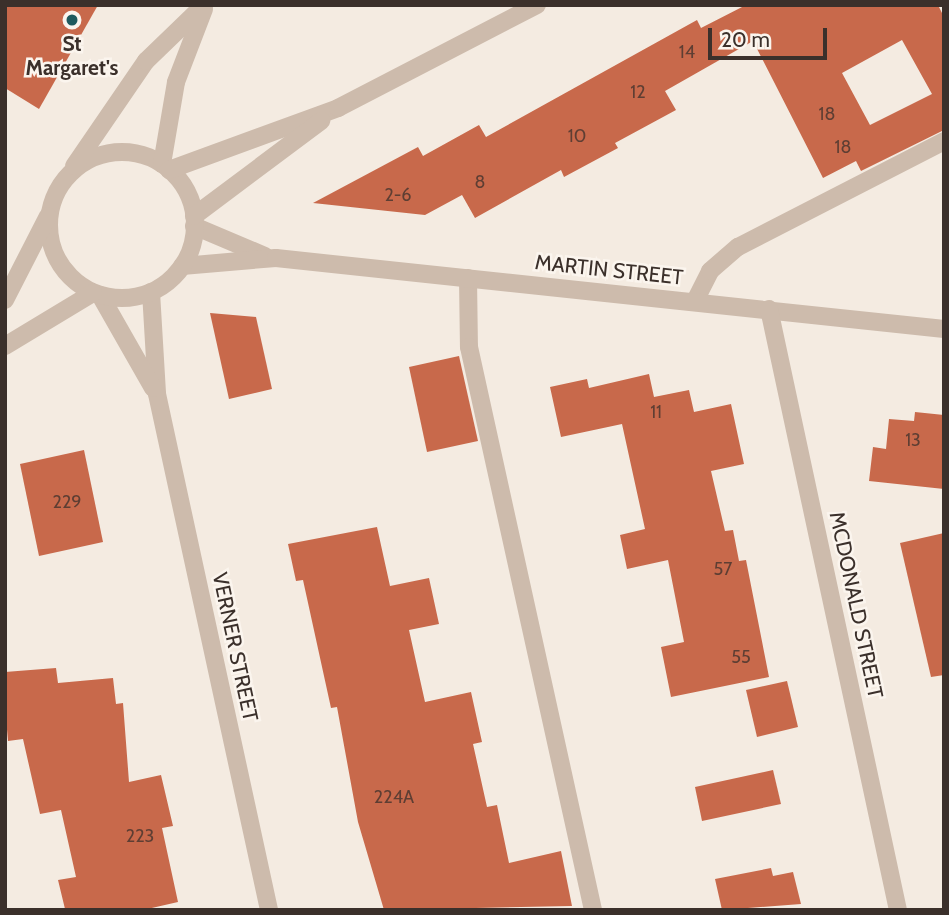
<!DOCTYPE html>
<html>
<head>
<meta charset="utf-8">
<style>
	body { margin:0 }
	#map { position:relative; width:949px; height:915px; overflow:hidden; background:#f4ebe1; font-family:Cabin,sans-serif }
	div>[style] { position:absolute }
	.building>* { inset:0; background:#c8694b }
	.service>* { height:18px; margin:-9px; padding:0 9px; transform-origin:9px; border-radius:9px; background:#cdbbac }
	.minor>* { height:18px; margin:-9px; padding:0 9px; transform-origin:9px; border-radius:9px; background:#cdbbac }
	.tertiary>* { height:18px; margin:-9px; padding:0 9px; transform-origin:9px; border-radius:9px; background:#cdbbac }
	.tertiary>.ring { margin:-9px; padding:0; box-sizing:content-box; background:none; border:18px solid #cdbbac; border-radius:50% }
	.dots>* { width:19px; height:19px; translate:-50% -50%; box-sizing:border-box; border:4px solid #fbf5ee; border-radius:50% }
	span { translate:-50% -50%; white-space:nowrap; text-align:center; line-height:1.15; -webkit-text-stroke:5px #fbf5ee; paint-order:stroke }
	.number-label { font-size:18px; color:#5e3e33 }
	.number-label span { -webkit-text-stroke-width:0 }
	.poi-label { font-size:21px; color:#3b302b; font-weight:700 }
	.street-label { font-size:21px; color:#3b302b }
	.frame { position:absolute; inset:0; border:7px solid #3b302b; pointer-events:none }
	.scale { position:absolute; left:708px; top:28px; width:119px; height:32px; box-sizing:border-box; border:4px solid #3b302b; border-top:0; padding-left:9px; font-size:21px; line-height:24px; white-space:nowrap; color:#3b302b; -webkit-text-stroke:5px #fbf5ee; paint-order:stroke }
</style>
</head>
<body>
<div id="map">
	<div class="building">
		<i style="clip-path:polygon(5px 5px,98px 5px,39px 109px,5px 88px)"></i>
		<i style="clip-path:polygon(evenodd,746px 5px,938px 5px,944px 17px,944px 130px,861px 171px,856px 161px,823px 178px,753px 41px,665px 91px,676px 110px,615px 143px,618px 148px,564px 177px,561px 170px,475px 218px,462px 195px,425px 215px,313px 203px,418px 147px,423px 156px,479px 125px,486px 137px,697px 20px,701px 28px,746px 5px,902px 40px,932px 94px,870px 125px,842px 73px,902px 40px)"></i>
		<i style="clip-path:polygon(210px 313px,256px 317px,272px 389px,229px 399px)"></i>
		<i style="clip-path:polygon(459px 356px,478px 441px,427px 452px,409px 367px)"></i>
		<i style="clip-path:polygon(649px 374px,654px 397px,689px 390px,694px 412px,731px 404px,744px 464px,711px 471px,725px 531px,733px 530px,739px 561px,746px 560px,769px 677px,671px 697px,661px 647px,684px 642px,668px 560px,627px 569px,620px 535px,645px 529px,622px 424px,561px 437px,550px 387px,587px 379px,589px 388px)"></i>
		<i style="clip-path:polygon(915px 412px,944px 415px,944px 489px,869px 481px,873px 447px,886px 449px,889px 419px,914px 421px)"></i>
		<i style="clip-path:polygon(84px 450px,103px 542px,39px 556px,20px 464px)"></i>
		<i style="clip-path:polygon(377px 527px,390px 586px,429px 578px,439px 624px,409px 630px,425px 702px,471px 692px,482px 742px,473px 744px,487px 807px,497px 805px,509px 863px,561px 851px,572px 906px,384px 910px,358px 822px,337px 707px,331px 708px,303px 580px,296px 581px,288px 544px)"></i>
		<i style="clip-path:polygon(944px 533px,944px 675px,931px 677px,900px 543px)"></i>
		<i style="clip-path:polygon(56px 668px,58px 683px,113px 678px,116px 704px,123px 703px,129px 782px,161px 775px,173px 826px,162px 828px,178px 902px,143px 910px,65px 909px,58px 880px,76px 877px,61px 810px,40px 814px,23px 739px,8px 741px,5px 706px,5px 672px)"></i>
		<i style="clip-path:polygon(787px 681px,798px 727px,757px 737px,746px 690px)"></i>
		<i style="clip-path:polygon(773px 770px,781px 804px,702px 821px,695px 787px)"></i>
		<i style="clip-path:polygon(771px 868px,773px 876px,793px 872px,801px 904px,722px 910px,715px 879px)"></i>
	</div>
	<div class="service">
		<i style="left:468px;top:278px;width:69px;rotate:89.2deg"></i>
		<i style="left:469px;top:347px;width:576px;rotate:77.58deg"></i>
		<i style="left:695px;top:301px;width:34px;rotate:-63deg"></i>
		<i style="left:710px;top:271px;width:37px;rotate:-41deg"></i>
		<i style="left:738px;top:247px;width:232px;rotate:-27.2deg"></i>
	</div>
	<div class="minor">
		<i style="left:194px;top:226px;width:77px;rotate:22.9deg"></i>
		<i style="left:182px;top:266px;width:94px;rotate:-4.9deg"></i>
		<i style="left:276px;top:258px;width:672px;rotate:6.07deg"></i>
		<i style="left:151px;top:292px;width:102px;rotate:86.6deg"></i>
		<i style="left:157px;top:394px;width:528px;rotate:77.75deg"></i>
		<i style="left:100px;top:295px;width:107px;rotate:60.3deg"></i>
		<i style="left:769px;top:309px;width:615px;rotate:77.89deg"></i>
	</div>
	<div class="tertiary">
		<i class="ring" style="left:49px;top:152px;width:128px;height:128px"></i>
		<i style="left:162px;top:164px;width:83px;rotate:-80.3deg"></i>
		<i style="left:176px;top:82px;width:78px;rotate:-69deg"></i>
		<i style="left:74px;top:166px;width:127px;rotate:-55.6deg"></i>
		<i style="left:146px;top:61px;width:81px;rotate:-44deg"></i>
		<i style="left:169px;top:170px;width:180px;rotate:-20.1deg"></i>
		<i style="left:338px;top:108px;width:224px;rotate:-27.4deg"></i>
		<i style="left:194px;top:216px;width:159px;rotate:-36.8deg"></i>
		<i style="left:5px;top:300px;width:94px;rotate:-62.9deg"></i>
		<i style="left:5px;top:346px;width:103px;rotate:-31.1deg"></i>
	</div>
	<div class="dots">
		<i style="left:72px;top:20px;background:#1f5a5e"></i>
	</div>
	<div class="number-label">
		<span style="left:687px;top:52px">14</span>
		<span style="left:638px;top:92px">12</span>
		<span style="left:827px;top:114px">18</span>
		<span style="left:577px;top:136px">10</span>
		<span style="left:843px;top:147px">18</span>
		<span style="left:480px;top:182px">8</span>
		<span style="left:398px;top:195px">2-6</span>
		<span style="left:656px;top:412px">11</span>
		<span style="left:913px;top:440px">13</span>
		<span style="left:67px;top:502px">229</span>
		<span style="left:723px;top:569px">57</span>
		<span style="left:741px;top:657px">55</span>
		<span style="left:394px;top:797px">224A</span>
		<span style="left:140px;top:836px">223</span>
	</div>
	<div class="poi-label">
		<span style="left:72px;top:56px">St<br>Margaret's</span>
	</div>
	<div class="street-label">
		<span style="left:609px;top:270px;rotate:6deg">MARTIN STREET</span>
		<span style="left:856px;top:605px;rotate:78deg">MCDONALD STREET</span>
		<span style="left:235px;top:647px;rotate:78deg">VERNER STREET</span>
	</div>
	<div class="frame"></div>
	<div class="scale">20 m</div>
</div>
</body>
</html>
